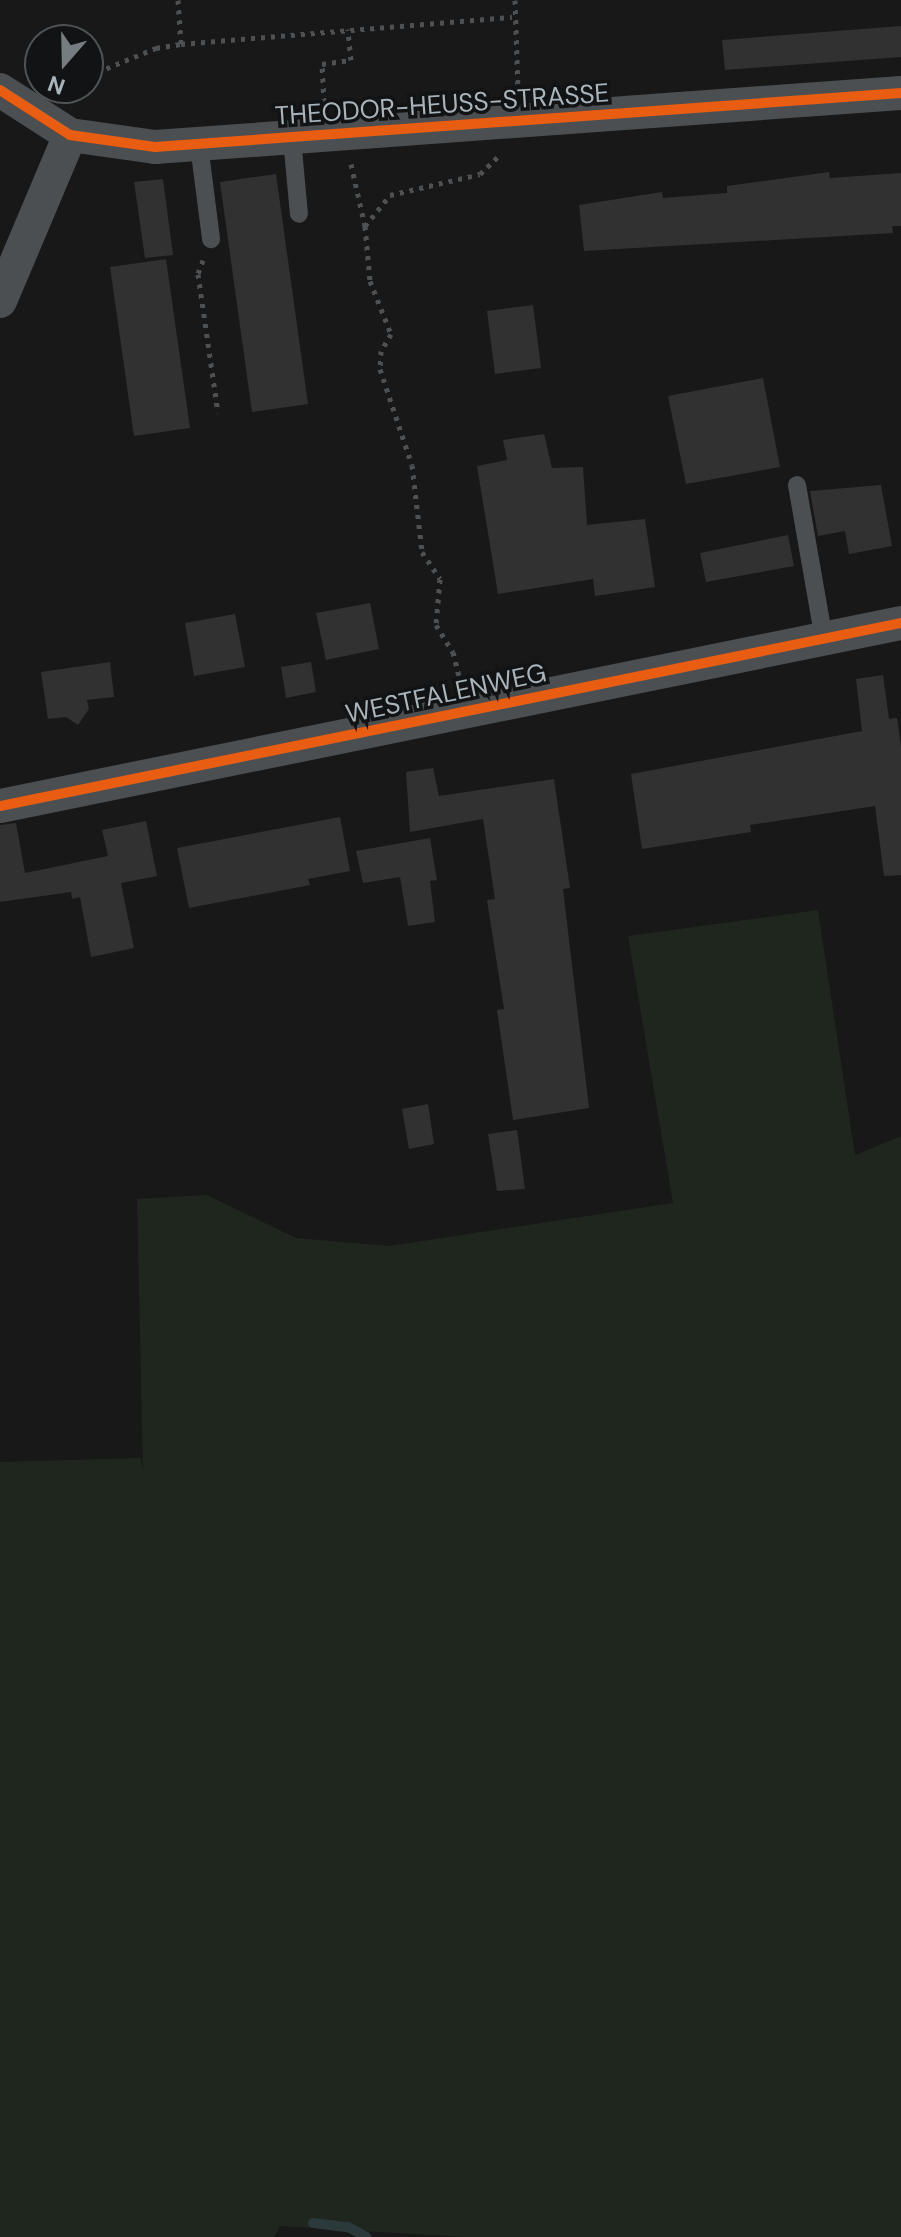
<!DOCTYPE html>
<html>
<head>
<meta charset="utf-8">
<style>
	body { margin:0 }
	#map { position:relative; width:901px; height:2237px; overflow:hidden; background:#181818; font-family:"DM Sans",sans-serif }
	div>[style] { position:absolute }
	.green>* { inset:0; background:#1f261e }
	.stream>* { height:10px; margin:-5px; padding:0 5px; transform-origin:5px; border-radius:5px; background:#2b393b }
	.building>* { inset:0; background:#313132 }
	.path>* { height:5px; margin-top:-2.5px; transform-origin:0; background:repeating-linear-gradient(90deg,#4e5153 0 4px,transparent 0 10px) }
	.service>* { height:18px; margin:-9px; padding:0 9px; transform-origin:9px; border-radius:9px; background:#4c4f51 }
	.minor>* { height:34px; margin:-17px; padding:0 17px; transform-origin:17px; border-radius:17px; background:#4c4f51 }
	.cycleway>* { height:10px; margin:-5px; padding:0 5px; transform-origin:5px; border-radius:5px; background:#e95d12 }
	span { translate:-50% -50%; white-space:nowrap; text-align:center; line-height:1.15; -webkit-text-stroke:7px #121314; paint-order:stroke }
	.street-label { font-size:26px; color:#a9b3ba }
	.north { position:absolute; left:24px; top:24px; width:80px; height:80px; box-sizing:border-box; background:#121314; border:2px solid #4e5356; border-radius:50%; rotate:200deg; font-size:22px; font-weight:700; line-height:32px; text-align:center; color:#a9b3ba }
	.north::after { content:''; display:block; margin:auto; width:28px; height:36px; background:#767d81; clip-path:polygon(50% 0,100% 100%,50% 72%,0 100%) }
</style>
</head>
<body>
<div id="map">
	<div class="green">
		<i style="clip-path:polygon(818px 910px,855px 1155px,901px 1136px,901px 2237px,464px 2237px,280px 2226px,274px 2237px,0 2237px,0 1462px,141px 1458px,143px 1471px,137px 1199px,207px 1195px,296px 1238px,389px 1246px,673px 1203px,628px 936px)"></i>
	</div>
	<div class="stream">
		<i style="left:313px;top:2223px;width:35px;rotate:7deg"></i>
		<i style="left:348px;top:2227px;width:21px;rotate:28deg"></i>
	</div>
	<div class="building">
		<i style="clip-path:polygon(901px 26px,901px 57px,725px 70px,722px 40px)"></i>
		<i style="clip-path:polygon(829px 172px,830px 178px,901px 173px,901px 226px,892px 226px,893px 233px,584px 251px,579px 205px,662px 192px,663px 198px,727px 193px,727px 186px)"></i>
		<i style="clip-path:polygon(276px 174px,308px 404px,252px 412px,220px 182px)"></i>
		<i style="clip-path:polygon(163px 179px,173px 255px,145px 258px,134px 182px)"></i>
		<i style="clip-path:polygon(166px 259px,190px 428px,134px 436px,110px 267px)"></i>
		<i style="clip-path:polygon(533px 305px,541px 368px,495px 374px,487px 311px)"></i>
		<i style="clip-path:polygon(763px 378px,780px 467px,686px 484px,668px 396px)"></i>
		<i style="clip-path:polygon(544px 434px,552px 468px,583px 467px,587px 525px,645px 519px,655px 587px,595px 596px,593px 579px,498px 594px,477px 466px,507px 460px,503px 440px)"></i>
		<i style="clip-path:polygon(881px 485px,892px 546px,849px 554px,845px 531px,818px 536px,810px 491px)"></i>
		<i style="clip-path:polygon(788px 535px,794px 566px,706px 582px,700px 553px)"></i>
		<i style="clip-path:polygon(370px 603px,379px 649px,326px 660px,316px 613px)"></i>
		<i style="clip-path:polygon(235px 614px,245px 667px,194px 676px,185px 623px)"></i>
		<i style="clip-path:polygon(110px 662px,114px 697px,87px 700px,89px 709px,78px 725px,66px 717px,48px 719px,41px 672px)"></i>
		<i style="clip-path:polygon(311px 662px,316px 692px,286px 698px,281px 667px)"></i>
		<i style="clip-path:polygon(883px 675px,889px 719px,897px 718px,901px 747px,901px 875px,884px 876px,875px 806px,750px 825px,751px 832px,642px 849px,631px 774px,862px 731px,856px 679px)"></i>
		<i style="clip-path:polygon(433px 768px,439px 796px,554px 779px,570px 888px,563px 889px,589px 1108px,513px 1120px,497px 1010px,504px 1009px,487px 900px,495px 899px,483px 819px,410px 832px,406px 772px)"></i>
		<i style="clip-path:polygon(340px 817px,350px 871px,308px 879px,310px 885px,189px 908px,177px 848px)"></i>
		<i style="clip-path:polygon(146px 821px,157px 876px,121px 883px,134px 948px,91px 957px,80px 897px,72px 899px,71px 892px,0 902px,0 825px,16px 823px,25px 873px,108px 856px,102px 830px)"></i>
		<i style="clip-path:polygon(430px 838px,437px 880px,430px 881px,435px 922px,408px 926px,400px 877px,363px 883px,356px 851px)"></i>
		<i style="clip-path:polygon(428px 1104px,434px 1144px,409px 1149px,402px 1109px)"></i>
		<i style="clip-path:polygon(517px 1130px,525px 1189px,497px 1191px,488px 1134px)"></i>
	</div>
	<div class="path">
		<i style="left:178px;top:0;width:44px;rotate:86.1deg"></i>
		<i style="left:515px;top:0;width:89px;rotate:88.1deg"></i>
		<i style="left:88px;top:76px;width:74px;rotate:-22.4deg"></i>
		<i style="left:156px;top:48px;width:25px;rotate:-9deg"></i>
		<i style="left:181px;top:44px;width:332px;rotate:-4.7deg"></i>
		<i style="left:324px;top:102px;width:38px;rotate:-93deg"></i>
		<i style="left:322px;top:64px;width:29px;rotate:-8deg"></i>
		<i style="left:351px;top:60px;width:31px;rotate:-96deg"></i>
		<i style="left:351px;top:164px;width:64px;rotate:77.3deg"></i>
		<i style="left:365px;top:226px;width:40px;rotate:-51deg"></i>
		<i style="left:390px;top:195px;width:92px;rotate:-13.1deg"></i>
		<i style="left:480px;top:174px;width:28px;rotate:-44deg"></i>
		<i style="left:365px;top:226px;width:55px;rotate:84.8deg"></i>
		<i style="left:370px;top:281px;width:57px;rotate:68.4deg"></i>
		<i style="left:391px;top:334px;width:20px;rotate:120deg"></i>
		<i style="left:381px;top:351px;width:18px;rotate:93deg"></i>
		<i style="left:380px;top:369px;width:101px;rotate:71.6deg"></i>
		<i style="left:412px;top:465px;width:88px;rotate:83.4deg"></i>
		<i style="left:422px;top:552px;width:32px;rotate:56deg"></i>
		<i style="left:440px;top:579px;width:46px;rotate:95deg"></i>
		<i style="left:436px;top:625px;width:32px;rotate:58deg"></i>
		<i style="left:453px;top:652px;width:29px;rotate:76deg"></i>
		<i style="left:203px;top:260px;width:15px;rotate:110deg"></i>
		<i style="left:198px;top:274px;width:140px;rotate:81.8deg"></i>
	</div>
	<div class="service">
		<i style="left:292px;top:139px;width:75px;rotate:84.7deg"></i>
		<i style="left:199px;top:145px;width:95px;rotate:82.7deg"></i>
		<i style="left:797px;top:485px;width:157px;rotate:80.1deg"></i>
	</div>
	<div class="minor">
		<i style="left:0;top:90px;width:83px;rotate:32.7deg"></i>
		<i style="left:70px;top:135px;width:86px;rotate:8deg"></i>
		<i style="left:155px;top:147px;width:748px;rotate:-4.14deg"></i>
		<i style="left:0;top:301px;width:180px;rotate:-67.1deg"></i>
		<i style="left:0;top:806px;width:919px;rotate:-11.48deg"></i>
	</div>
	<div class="cycleway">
		<i style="left:0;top:90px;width:83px;rotate:32.7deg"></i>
		<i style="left:70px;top:135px;width:86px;rotate:8deg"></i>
		<i style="left:155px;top:147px;width:748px;rotate:-4.14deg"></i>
		<i style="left:0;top:806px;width:919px;rotate:-11.48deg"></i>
	</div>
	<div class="street-label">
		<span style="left:442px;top:105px;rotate:-4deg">THEODOR-HEUSS-STRASSE</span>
		<span style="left:446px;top:694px;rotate:-12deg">WESTFALENWEG</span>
	</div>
	<div class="north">N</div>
</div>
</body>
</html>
